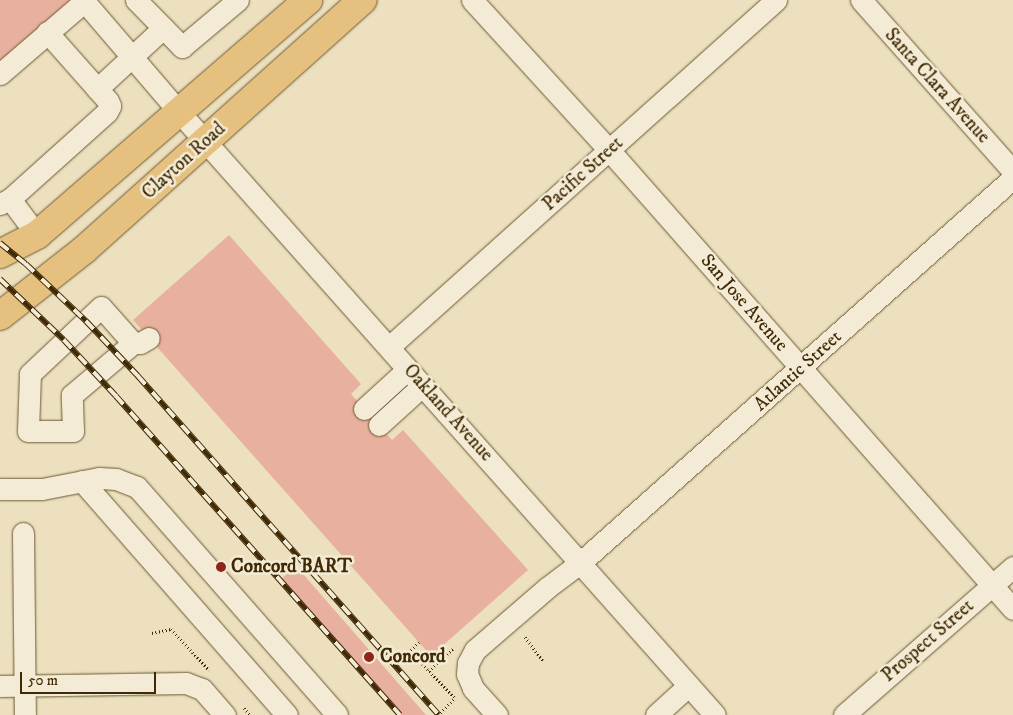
<!DOCTYPE html>
<html>
<head>
<meta charset="utf-8">
<style>
	body { margin:0 }
	#map { position:relative; width:1013px; height:715px; overflow:hidden; background:#ede0be; font-family:"IM FELL DW Pica",serif }
	div>[style] { position:absolute }
	.building>* { inset:0; background:#e8b19f }
	.path>* { height:3px; margin-top:-1.5px; transform-origin:0; background:repeating-linear-gradient(90deg,#402a05 0 1px,transparent 0 3.5px) }
	.roads { filter:drop-shadow(0 0 1px #6b5833) drop-shadow(0 0 1px #6b5833) }
	.minor>* { height:21px; margin:-10.5px; padding:0 10.5px; transform-origin:10.5px; border-radius:10.5px; background:#f3ebd5 }
	.major>* { height:28px; margin:-14px; padding:0 14px; transform-origin:14px; border-radius:14px; background:#e6c07f }
	.rail>* { height:5.5px; margin-top:-2.75px; transform-origin:0; background:repeating-linear-gradient(90deg,#f3ebd5 0 11px,#402a05 0 22px); box-sizing:border-box; border-block:1px solid #402a05 }
	.dots>* { width:14px; height:14px; translate:-50% -50%; box-sizing:border-box; border:2px solid #f3ebd5; border-radius:50% }
	span { translate:-50% -50%; white-space:nowrap; text-align:center; line-height:1.15; -webkit-text-stroke:5px #f3ebd5; paint-order:stroke }
	.street-label { font-size:19px; color:#402a05 }
	.poi-label { font-size:19px; color:#402a05; font-weight:700 }
	.left { translate:0 -50%; text-align:left }
	.scale { position:absolute; left:20px; top:672px; width:136px; height:22px; box-sizing:border-box; border:2px solid #402a05; border-top:0; padding-left:6px; font-size:15px; line-height:18px; white-space:nowrap; color:#402a05; -webkit-text-stroke:4px #f3ebd5; paint-order:stroke }
</style>
</head>
<body>
<div id="map">
	<div class="building">
		<i style="clip-path:polygon(0 0,71px 0,0 61px)"></i>
		<i style="clip-path:polygon(229px 235px,361px 384px,351px 394px,392px 440px,403px 430px,528px 570px,431px 656px,133px 320px)"></i>
		<i style="clip-path:polygon(296px 566px,426px 715px,396px 715px,279px 581px)"></i>
	</div>
	<div class="path">
		<i style="left:152px;top:633px;width:19px;rotate:-12deg"></i>
		<i style="left:171px;top:629px;width:56px;rotate:47.2deg"></i>
		<i style="left:525px;top:637px;width:30px;rotate:53deg"></i>
		<i style="left:419px;top:642px;width:13px;rotate:135deg"></i>
		<i style="left:410px;top:651px;width:65px;rotate:46.2deg"></i>
		<i style="left:429px;top:671px;width:33px;rotate:-43deg"></i>
		<i style="left:244px;top:708px;width:9px;rotate:49deg"></i>
		<i style="left:438px;top:715px;width:24px;rotate:-45deg"></i>
	</div>
	<div class="roads">
		<div class="minor">
			<i style="left:136px;top:0;width:66px;rotate:45.6deg"></i>
			<i style="left:182px;top:47px;width:73px;rotate:-40deg"></i>
			<i style="left:472px;top:0;width:203px;rotate:47.6deg"></i>
			<i style="left:609px;top:150px;width:611px;rotate:48.65deg"></i>
			<i style="left:861px;top:0;width:229px;rotate:48.4deg"></i>
			<i style="left:84px;top:1px;width:148px;rotate:49.4deg"></i>
			<i style="left:180px;top:113px;width:805px;rotate:48.37deg"></i>
			<i style="left:0;top:74px;width:113px;rotate:-40.7deg"></i>
			<i style="left:97px;top:89px;width:90px;rotate:-42.7deg"></i>
			<i style="left:10px;top:199px;width:45px;rotate:53.1deg"></i>
			<i style="left:0;top:204px;width:11px;rotate:-27deg"></i>
			<i style="left:10px;top:199px;width:130px;rotate:-41.9deg"></i>
			<i style="left:107px;top:112px;width:7px;rotate:-63deg"></i>
			<i style="left:110px;top:106px;width:5px;rotate:-112deg"></i>
			<i style="left:108px;top:101px;width:92px;rotate:-131.5deg"></i>
			<i style="left:133px;top:343px;width:48px;rotate:-131.6deg"></i>
			<i style="left:101px;top:307px;width:98px;rotate:136.7deg"></i>
			<i style="left:30px;top:374px;width:57px;rotate:92deg"></i>
			<i style="left:28px;top:431px;width:45px"></i>
			<i style="left:73px;top:431px;width:36px;rotate:-92deg"></i>
			<i style="left:72px;top:395px;width:80px;rotate:-40.4deg"></i>
			<i style="left:133px;top:343px;width:7px"></i>
			<i style="left:140px;top:343px;width:10px;rotate:-29deg"></i>
			<i style="left:389px;top:347px;width:520px;rotate:-41.88deg"></i>
			<i style="left:364px;top:409px;width:59px;rotate:-42.3deg"></i>
			<i style="left:379px;top:425px;width:59px;rotate:-42.3deg"></i>
			<i style="left:82px;top:481px;width:311px;rotate:48.8deg"></i>
			<i style="left:0;top:489px;width:42px"></i>
			<i style="left:42px;top:489px;width:58px;rotate:-10.9deg"></i>
			<i style="left:99px;top:478px;width:17px;rotate:3deg"></i>
			<i style="left:116px;top:479px;width:22px;rotate:21deg"></i>
			<i style="left:137px;top:487px;width:303px;rotate:48.7deg"></i>
			<i style="left:23px;top:533px;width:182px;rotate:89.4deg"></i>
			<i style="left:0;top:686px;width:186px;rotate:-0.9deg"></i>
			<i style="left:186px;top:683px;width:17px;rotate:21deg"></i>
			<i style="left:202px;top:689px;width:35px;rotate:49deg"></i>
			<i style="left:497px;top:715px;width:36px;rotate:-132deg"></i>
			<i style="left:473px;top:688px;width:15px;rotate:-113deg"></i>
			<i style="left:467px;top:674px;width:11px;rotate:-85deg"></i>
			<i style="left:468px;top:663px;width:15px;rotate:-62deg"></i>
			<i style="left:475px;top:650px;width:96px;rotate:-40.8deg"></i>
			<i style="left:548px;top:587px;width:41px;rotate:-37.1deg"></i>
			<i style="left:581px;top:562px;width:578px;rotate:-41.63deg"></i>
			<i style="left:656px;top:715px;width:43px;rotate:-42.2deg"></i>
			<i style="left:844px;top:715px;width:225px;rotate:-41.2deg"></i>
		</div>
		<div class="major">
			<i style="left:0;top:254px;width:42px;rotate:-27.2deg"></i>
			<i style="left:37px;top:235px;width:359px;rotate:-40.9deg"></i>
			<i style="left:0;top:316px;width:108px;rotate:-38.2deg"></i>
			<i style="left:85px;top:249px;width:373px;rotate:-41.9deg"></i>
		</div>
	</div>
	<div class="rail">
		<i style="left:0;top:243px;width:33px;rotate:39deg"></i>
		<i style="left:26px;top:264px;width:83px;rotate:43.5deg"></i>
		<i style="left:86px;top:321px;width:76px;rotate:46.6deg"></i>
		<i style="left:138px;top:376px;width:453px;rotate:48.4deg"></i>
		<i style="left:0;top:279px;width:88px;rotate:43.6deg"></i>
		<i style="left:64px;top:340px;width:76px;rotate:47.1deg"></i>
		<i style="left:116px;top:396px;width:427px;rotate:48.3deg"></i>
	</div>
	<div class="dots">
		<i style="left:221px;top:567px;background:#8f2418"></i>
		<i style="left:369px;top:657px;background:#8f2418"></i>
	</div>
	<div class="street-label">
		<span style="left:937px;top:86px;rotate:48deg">Santa Clara Avenue</span>
		<span style="left:184px;top:161px;rotate:-42deg">Clayton Road</span>
		<span style="left:583px;top:174px;rotate:-42deg">Pacific Street</span>
		<span style="left:744px;top:303px;rotate:49deg">San Jose Avenue</span>
		<span style="left:798px;top:371px;rotate:-42deg">Atlantic Street</span>
		<span style="left:448px;top:413px;rotate:48deg">Oakland Avenue</span>
		<span style="left:928px;top:641px;rotate:-41deg">Prospect Street</span>
	</div>
	<div class="poi-label">
		<span class="left" style="left:231px;top:567px">Concord BART</span>
		<span class="left" style="left:380px;top:657px">Concord</span>
	</div>
	<div class="scale">50 m</div>
</div>
</body>
</html>
